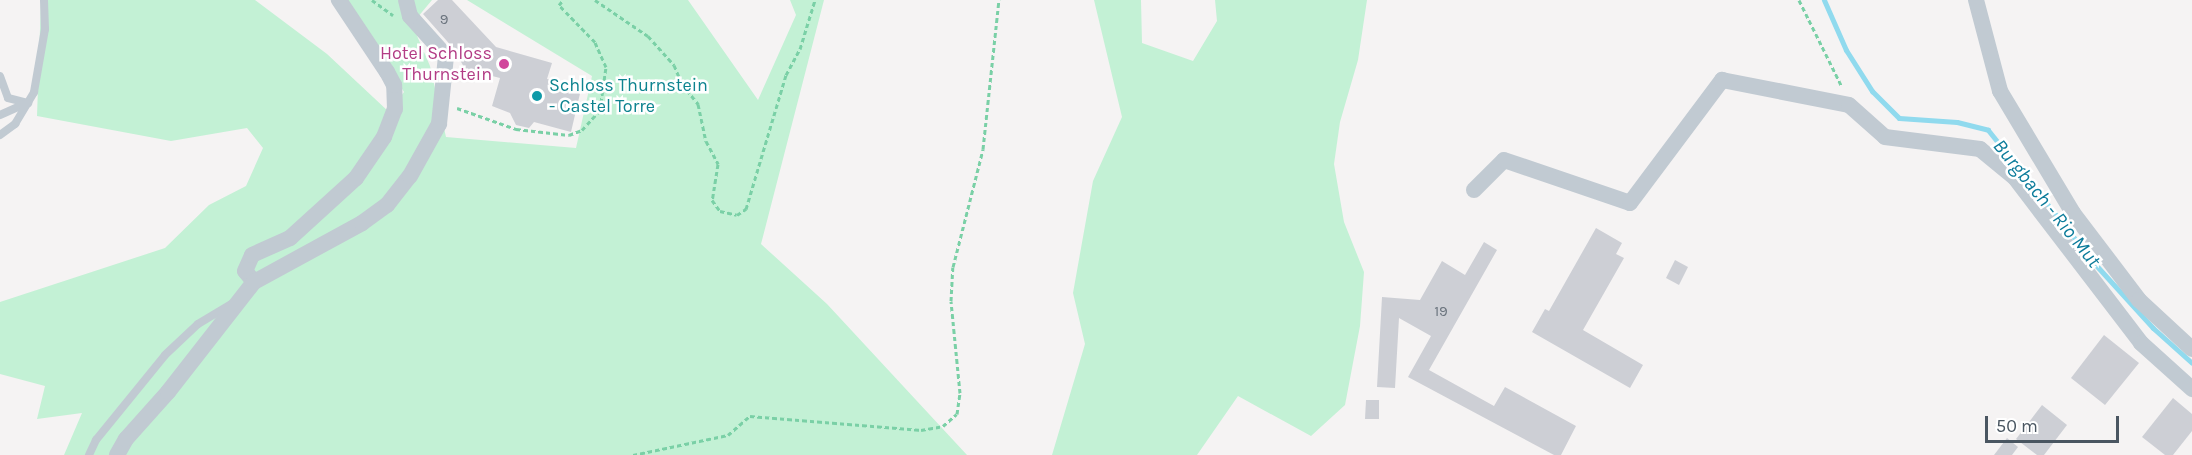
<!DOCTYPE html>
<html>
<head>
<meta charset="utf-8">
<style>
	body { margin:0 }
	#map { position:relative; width:2192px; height:455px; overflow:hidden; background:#f5f3f3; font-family:Karla,sans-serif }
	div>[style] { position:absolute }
	.green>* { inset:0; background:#c3f1d5 }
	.stream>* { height:5px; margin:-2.5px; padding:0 2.5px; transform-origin:2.5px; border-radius:2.5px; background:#90daee }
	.building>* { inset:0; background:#cdcfd5 }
	.path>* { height:3px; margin-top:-1.5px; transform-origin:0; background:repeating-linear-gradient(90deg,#7ad0a6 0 4.5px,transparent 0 7.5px) }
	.service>* { height:8px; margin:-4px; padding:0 4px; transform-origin:4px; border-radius:4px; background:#c1cad2 }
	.minor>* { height:16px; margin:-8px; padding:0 8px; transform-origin:8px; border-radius:8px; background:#c1cad2 }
	.dots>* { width:16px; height:16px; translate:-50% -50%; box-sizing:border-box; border:3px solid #fff; border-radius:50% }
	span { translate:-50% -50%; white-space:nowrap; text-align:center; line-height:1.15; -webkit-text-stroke:5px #fff; paint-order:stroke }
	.number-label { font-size:15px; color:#6b747e }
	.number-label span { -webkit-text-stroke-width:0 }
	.hotel-label { font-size:18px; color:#b23c85 }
	.right { translate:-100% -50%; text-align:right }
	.culture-label { font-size:18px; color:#0d838f }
	.left { translate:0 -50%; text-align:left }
	.water-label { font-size:20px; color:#0c7c9b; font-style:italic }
	.scale { position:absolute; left:1985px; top:416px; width:134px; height:27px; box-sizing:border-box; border:3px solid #4a5661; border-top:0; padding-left:8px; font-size:18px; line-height:21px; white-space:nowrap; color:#4a5661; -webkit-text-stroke:4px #fff; paint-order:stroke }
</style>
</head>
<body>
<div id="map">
	<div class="green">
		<i style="clip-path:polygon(41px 0,255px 0,327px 54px,389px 112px,404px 92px,347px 0,432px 0,412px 24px,430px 66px,446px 137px,576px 148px,592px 76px,467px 0,688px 0,758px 100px,796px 15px,790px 0,824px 0,761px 244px,827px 304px,967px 455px,64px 455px,82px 413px,37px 419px,45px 386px,0 374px,0 302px,165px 248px,209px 205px,246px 186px,263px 148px,247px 128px,171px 141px,37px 116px)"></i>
		<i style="clip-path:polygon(1094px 0,1141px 0,1142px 43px,1193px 61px,1217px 21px,1215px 0,1367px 0,1358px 60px,1340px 122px,1334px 164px,1344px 222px,1364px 272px,1360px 326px,1345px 405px,1311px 436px,1238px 396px,1197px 455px,1052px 455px,1085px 344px,1073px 293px,1093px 181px,1122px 117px)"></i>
	</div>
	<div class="stream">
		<i style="left:1824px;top:0;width:55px;rotate:66.3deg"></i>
		<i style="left:1846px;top:50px;width:49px;rotate:57.6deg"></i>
		<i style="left:1872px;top:91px;width:38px;rotate:45deg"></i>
		<i style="left:1899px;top:118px;width:58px;rotate:3.9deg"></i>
		<i style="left:1957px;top:122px;width:32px;rotate:14deg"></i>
		<i style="left:1988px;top:130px;width:170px;rotate:51.4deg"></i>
		<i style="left:2094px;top:263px;width:88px;rotate:47.8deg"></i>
		<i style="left:2153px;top:328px;width:52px;rotate:41.9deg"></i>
	</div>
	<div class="building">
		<i style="clip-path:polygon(438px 0,452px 0,496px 47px,552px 63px,547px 79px,582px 85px,571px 132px,534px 122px,529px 128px,516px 125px,510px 113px,492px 106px,500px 78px,465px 69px,454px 49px,423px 14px)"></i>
		<i style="clip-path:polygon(1596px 228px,1622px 243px,1616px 254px,1624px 258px,1583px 330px,1643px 365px,1630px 388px,1532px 332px,1545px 309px,1549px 311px)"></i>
		<i style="clip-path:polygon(1484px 242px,1497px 250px,1429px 370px,1494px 406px,1505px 387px,1576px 426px,1561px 455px,1554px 455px,1408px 377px,1431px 336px,1399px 318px,1395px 388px,1377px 387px,1382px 297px,1420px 300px,1442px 261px,1465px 275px)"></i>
		<i style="clip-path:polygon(1675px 260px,1688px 267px,1679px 285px,1666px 278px)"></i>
		<i style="clip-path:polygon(2104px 335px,2139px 363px,2105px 405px,2071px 378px)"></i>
		<i style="clip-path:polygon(2173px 398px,2192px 414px,2192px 431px,2173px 455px,2165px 455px,2142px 437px)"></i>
		<i style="clip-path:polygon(1366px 400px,1379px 400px,1379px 419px,1365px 419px)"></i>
		<i style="clip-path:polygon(2042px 405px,2067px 425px,2044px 455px,2037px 455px,2016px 439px)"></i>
		<i style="clip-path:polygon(2007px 438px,2018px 447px,2012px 455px,1994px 455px)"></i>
	</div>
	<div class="path">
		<i style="left:372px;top:0;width:26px;rotate:36deg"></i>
		<i style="left:595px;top:0;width:64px;rotate:34.2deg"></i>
		<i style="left:648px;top:36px;width:39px;rotate:48deg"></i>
		<i style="left:674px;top:65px;width:21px;rotate:67deg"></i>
		<i style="left:682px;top:84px;width:26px;rotate:51deg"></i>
		<i style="left:698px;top:104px;width:38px;rotate:78deg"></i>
		<i style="left:706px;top:141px;width:26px;rotate:62deg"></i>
		<i style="left:718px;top:164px;width:36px;rotate:99deg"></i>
		<i style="left:712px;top:200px;width:14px;rotate:54deg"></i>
		<i style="left:720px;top:211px;width:17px;rotate:13deg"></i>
		<i style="left:737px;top:215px;width:11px;rotate:-34deg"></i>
		<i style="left:746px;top:209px;width:140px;rotate:-73.4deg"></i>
		<i style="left:786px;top:75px;width:30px;rotate:-62deg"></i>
		<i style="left:800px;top:49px;width:51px;rotate:-73deg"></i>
		<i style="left:1799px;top:0;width:97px;rotate:63.7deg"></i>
		<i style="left:457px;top:108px;width:63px;rotate:19.6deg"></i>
		<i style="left:516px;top:129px;width:53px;rotate:6.5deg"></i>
		<i style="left:569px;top:135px;width:14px;rotate:-21deg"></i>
		<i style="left:582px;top:130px;width:27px;rotate:-48deg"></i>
		<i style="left:600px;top:110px;width:43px;rotate:-82.1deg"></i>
		<i style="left:606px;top:67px;width:27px;rotate:-114deg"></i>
		<i style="left:595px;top:42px;width:52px;rotate:-134.2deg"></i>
		<i style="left:559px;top:5px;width:6px;rotate:-51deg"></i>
		<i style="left:633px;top:455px;width:97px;rotate:-11.9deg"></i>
		<i style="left:728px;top:435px;width:29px;rotate:-41deg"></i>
		<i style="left:750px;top:416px;width:172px;rotate:4.7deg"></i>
		<i style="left:921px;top:430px;width:22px;rotate:-10deg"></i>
		<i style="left:943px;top:426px;width:18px;rotate:-41deg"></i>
		<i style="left:957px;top:414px;width:21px;rotate:-82deg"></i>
		<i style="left:960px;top:393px;width:92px;rotate:-95.6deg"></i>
		<i style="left:951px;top:301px;width:34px;rotate:-87deg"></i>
		<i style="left:953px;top:267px;width:122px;rotate:-75.7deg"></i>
		<i style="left:983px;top:149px;width:150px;rotate:-83.9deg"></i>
	</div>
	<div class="service">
		<i style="left:0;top:76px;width:23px;rotate:70deg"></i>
		<i style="left:8px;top:98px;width:21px;rotate:14deg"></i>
		<i style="left:0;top:115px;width:27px;rotate:-24deg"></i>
		<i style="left:0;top:135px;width:19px;rotate:-36deg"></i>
		<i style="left:15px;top:124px;width:37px;rotate:-59deg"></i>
		<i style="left:34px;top:92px;width:64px;rotate:-80.1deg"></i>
		<i style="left:45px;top:29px;width:29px;rotate:-92deg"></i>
		<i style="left:89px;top:455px;width:17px;rotate:-65deg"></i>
		<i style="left:96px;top:440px;width:109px;rotate:-50.9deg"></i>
		<i style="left:165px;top:355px;width:45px;rotate:-43.2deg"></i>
		<i style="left:198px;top:324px;width:39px;rotate:-31deg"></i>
	</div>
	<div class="minor">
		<i style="left:1976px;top:0;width:94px;rotate:75.2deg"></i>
		<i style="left:2000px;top:91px;width:142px;rotate:59.1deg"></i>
		<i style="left:2073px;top:213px;width:109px;rotate:52.8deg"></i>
		<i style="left:2139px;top:300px;width:72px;rotate:42.8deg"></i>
		<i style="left:1474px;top:190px;width:42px;rotate:-45deg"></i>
		<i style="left:1504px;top:160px;width:133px;rotate:18.8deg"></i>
		<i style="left:1630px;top:203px;width:154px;rotate:-53.2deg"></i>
		<i style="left:1722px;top:80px;width:129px;rotate:11.1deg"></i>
		<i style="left:1849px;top:105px;width:48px;rotate:41.6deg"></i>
		<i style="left:1885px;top:137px;width:96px;rotate:7.2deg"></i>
		<i style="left:1980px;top:149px;width:45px;rotate:39.6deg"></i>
		<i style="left:2015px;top:178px;width:208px;rotate:52.6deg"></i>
		<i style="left:2141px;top:343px;width:69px;rotate:42deg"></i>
		<i style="left:254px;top:282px;width:14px;rotate:-129deg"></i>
		<i style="left:245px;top:271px;width:17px;rotate:-66deg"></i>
		<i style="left:252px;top:255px;width:42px;rotate:-24.1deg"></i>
		<i style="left:290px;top:238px;width:89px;rotate:-42.3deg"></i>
		<i style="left:356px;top:178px;width:50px;rotate:-55.7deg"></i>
		<i style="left:384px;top:137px;width:30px;rotate:-69deg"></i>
		<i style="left:395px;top:109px;width:24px;rotate:-92deg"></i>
		<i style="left:394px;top:85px;width:15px;rotate:-118deg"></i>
		<i style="left:387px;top:72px;width:87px;rotate:-123.7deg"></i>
		<i style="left:117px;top:455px;width:18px;rotate:-61deg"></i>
		<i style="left:126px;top:439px;width:63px;rotate:-48.2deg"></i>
		<i style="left:168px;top:392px;width:140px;rotate:-52deg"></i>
		<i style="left:254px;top:282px;width:123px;rotate:-28.6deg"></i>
		<i style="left:362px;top:223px;width:31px;rotate:-36deg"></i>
		<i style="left:387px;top:205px;width:37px;rotate:-52deg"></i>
		<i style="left:410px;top:176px;width:60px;rotate:-60.9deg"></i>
		<i style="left:439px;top:124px;width:68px;rotate:-84.1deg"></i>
		<i style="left:446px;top:56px;width:54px;rotate:-132deg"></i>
		<i style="left:410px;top:16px;width:16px;rotate:-104deg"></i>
	</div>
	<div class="dots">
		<i style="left:504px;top:64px;background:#d1479c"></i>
		<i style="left:537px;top:96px;background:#0f9aa8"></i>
	</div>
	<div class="number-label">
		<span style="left:444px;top:20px">9</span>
		<span style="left:1441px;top:312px">19</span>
	</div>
	<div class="hotel-label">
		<span class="right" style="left:492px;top:64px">Hotel Schloss<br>Thurnstein</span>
	</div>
	<div class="culture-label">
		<span class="left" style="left:549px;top:96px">Schloss Thurnstein<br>- Castel Torre</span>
	</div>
	<div class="water-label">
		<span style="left:2047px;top:203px;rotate:51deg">Burgbach - Rio Mut</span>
	</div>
	<div class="scale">50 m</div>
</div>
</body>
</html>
